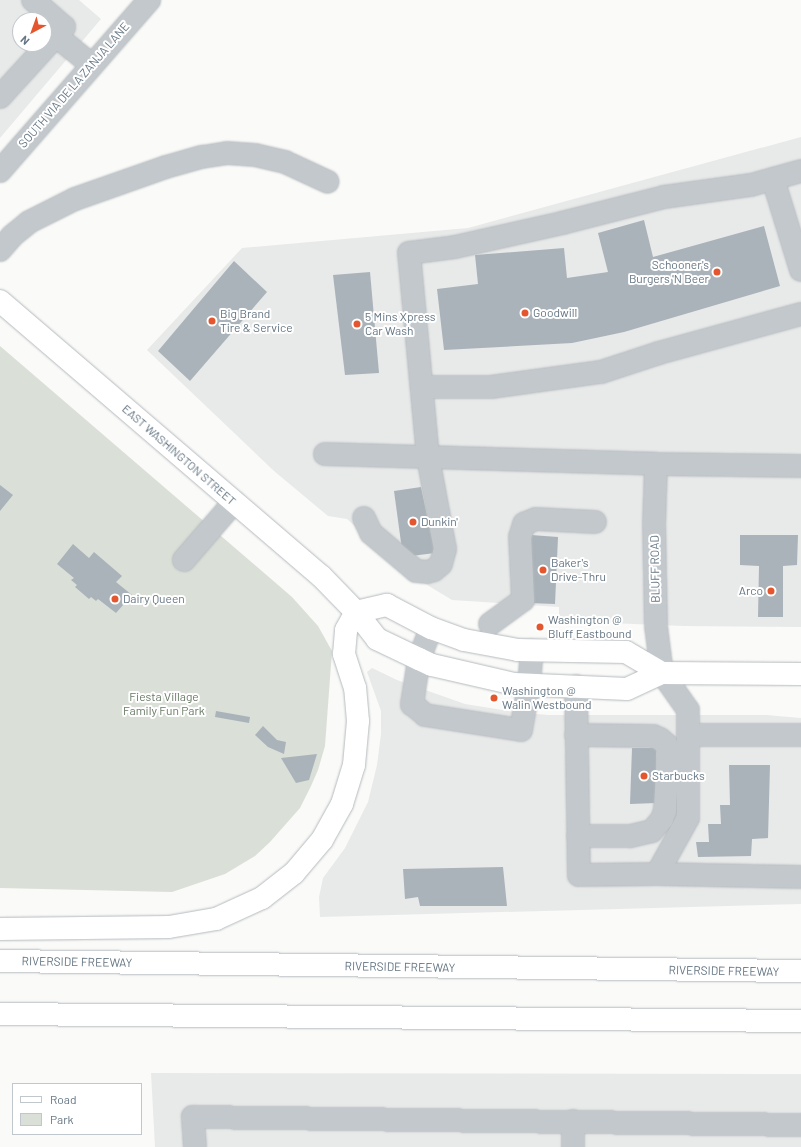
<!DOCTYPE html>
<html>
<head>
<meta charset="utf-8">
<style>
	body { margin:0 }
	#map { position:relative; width:801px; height:1147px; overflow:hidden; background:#fafaf8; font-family:Barlow,sans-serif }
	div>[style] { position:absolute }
	.built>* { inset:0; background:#e8e9e9 }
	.green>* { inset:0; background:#dadfd7 }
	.building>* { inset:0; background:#aab3b9 }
	.roads { filter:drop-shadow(0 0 1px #b5babe) drop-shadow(0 0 1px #b5babe) }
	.minor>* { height:22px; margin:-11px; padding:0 11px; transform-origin:11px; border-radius:11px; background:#c3c8cc }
	.major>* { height:22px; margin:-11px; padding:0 11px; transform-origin:11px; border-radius:11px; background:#fff }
	.highway>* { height:22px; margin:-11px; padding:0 11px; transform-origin:11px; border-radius:11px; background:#fff }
	.dots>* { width:11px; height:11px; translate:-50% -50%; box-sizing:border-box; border:2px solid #fff; border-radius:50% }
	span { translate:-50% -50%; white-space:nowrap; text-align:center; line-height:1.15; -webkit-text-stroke:4px #fff; paint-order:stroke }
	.street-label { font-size:12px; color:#657683 }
	.poi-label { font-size:12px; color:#657683 }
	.right { translate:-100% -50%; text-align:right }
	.left { translate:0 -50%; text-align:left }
	.park-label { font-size:12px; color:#687a64 }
	.legend { position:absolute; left:12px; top:1083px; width:130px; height:52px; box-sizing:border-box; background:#fff; border:1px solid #c1c8cd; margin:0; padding:5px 7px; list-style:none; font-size:12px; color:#657683 }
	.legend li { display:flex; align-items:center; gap:8px; height:20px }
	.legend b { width:20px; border:1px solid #c1c8cd }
	.north { position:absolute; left:12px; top:12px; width:40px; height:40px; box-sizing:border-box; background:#fff; border:1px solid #c1c8cd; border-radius:50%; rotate:221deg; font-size:11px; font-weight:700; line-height:16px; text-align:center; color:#657683 }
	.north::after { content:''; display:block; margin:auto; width:14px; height:18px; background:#e4572e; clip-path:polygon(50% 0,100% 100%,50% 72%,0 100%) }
</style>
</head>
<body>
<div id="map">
	<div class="built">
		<i style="clip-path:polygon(evenodd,0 0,79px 0,101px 19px,0 138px,0 0,20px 20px,44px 20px,44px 44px,20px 44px,20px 20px)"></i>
		<i style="clip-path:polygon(801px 137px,801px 627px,684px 626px,559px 621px,559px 607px,452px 600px,409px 574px,347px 519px,328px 516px,274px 471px,147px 350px,242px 248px,468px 228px)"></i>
		<i style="clip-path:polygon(372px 668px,397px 680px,465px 704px,514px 712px,548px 715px,766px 715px,801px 718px,801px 904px,320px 917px,319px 897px,323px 878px,345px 848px,368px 802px,377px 765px,381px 734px,381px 711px,367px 672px)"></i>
		<i style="clip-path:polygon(151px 1073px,801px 1074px,801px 1147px,155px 1147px)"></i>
	</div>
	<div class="green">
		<i style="clip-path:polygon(0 346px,292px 597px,318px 626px,332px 651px,325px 746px,318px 770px,311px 786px,300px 808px,270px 842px,255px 856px,225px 874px,172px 892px,0 888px)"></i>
	</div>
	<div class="building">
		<i style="clip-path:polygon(644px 220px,653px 257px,764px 226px,780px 286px,624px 332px,572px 343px,444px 350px,437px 289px,478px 284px,475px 255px,564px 248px,567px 278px,608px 272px,598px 233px)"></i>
		<i style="clip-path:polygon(234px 261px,267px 292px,190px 381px,158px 351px)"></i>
		<i style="clip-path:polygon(370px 272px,379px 373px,345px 375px,333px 275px)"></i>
		<i style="clip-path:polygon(0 485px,13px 495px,0 511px)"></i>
		<i style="clip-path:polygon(421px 487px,435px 553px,403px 557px,394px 491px)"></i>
		<i style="clip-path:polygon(531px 535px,558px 537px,555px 604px,529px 603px)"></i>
		<i style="clip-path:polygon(740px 535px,798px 535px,797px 565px,783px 566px,783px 617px,758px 617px,759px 566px,740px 565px)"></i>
		<i style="clip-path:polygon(73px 544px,89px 558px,94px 552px,122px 576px,116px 582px,132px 595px,116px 613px,98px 599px,96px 601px,91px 597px,89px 599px,75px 587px,77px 585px,71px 580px,74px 578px,57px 564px)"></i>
		<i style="clip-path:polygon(216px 711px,250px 717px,249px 723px,215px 717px)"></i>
		<i style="clip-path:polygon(263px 726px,277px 740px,286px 742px,284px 754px,268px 747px,255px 735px)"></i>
		<i style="clip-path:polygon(632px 748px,656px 748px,656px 803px,630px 804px)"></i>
		<i style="clip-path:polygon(317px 754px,309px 780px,296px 783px,281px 758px)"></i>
		<i style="clip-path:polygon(729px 765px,770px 765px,768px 838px,752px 839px,751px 856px,698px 857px,696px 842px,709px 842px,708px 824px,721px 824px,720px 805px,730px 805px)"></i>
		<i style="clip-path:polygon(503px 867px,507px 906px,420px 906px,418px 897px,405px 899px,403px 869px)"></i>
	</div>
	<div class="roads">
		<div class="minor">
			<i style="left:56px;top:36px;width:46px;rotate:38.9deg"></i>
			<i style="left:0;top:97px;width:95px;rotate:-47.6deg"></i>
			<i style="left:64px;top:27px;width:41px;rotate:-138.9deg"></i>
			<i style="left:0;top:171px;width:227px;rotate:-48.9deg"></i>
			<i style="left:773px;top:179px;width:95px;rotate:72.9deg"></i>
			<i style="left:0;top:250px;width:18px;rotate:-49deg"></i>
			<i style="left:12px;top:236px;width:22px;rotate:-39deg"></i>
			<i style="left:29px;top:222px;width:51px;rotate:-26.6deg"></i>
			<i style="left:75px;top:199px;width:96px;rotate:-19.4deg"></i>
			<i style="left:166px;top:167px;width:37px;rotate:-16deg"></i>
			<i style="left:202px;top:157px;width:25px;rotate:-9deg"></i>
			<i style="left:227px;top:153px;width:28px;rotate:4deg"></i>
			<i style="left:255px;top:155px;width:31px;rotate:13deg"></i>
			<i style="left:285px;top:162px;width:47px;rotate:24.9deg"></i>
			<i style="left:422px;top:387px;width:69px"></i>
			<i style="left:491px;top:387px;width:111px;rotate:-7.8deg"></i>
			<i style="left:601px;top:372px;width:61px;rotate:-18.1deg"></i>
			<i style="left:659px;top:353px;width:147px;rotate:-15.4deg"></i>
			<i style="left:325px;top:454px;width:331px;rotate:1.7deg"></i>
			<i style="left:656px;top:464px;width:145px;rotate:0.8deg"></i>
			<i style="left:364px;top:518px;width:17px;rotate:65deg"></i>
			<i style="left:371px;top:533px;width:59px;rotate:40.2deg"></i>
			<i style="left:416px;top:571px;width:11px;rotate:5deg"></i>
			<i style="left:427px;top:572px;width:7px;rotate:-16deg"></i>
			<i style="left:434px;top:570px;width:9px;rotate:-41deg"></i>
			<i style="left:441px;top:564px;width:16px;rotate:-75deg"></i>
			<i style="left:445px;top:549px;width:94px;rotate:-100.5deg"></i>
			<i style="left:428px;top:457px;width:205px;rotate:-95.3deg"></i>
			<i style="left:409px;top:253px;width:46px;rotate:-7.4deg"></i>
			<i style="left:455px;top:247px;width:110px;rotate:-12.6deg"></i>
			<i style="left:562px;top:223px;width:105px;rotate:-14.3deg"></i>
			<i style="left:664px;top:197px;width:88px;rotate:-7.9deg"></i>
			<i style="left:751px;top:185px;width:52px;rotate:-15.6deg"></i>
			<i style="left:184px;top:560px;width:77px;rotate:-49.2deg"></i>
			<i style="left:490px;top:624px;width:41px;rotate:-36deg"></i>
			<i style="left:523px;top:600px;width:63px;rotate:-92.7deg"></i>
			<i style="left:520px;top:537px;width:14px;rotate:-73deg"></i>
			<i style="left:524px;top:524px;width:13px;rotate:-23deg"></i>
			<i style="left:536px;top:519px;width:59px;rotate:2.9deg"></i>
			<i style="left:431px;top:628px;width:33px;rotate:111deg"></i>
			<i style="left:419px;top:659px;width:46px;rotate:98.8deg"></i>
			<i style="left:412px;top:704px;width:17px;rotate:40deg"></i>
			<i style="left:425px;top:715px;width:97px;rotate:8.9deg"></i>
			<i style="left:521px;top:730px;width:47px;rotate:-80.1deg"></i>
			<i style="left:529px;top:684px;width:34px;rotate:-85deg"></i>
			<i style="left:576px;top:686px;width:189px;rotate:89.1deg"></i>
			<i style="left:579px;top:875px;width:78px;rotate:-0.7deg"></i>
			<i style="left:657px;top:874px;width:64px;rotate:-61deg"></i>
			<i style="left:688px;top:818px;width:108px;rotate:-90deg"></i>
			<i style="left:688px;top:710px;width:45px;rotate:-125.1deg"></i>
			<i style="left:662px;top:673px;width:47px;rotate:-97.3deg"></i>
			<i style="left:656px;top:626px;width:101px;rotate:-91.1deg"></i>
			<i style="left:654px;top:525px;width:61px;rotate:-88.1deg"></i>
			<i style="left:576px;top:735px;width:77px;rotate:0.7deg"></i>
			<i style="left:653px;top:736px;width:8px;rotate:23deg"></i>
			<i style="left:660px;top:739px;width:8px;rotate:40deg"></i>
			<i style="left:666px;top:744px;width:7px;rotate:74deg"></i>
			<i style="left:668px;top:751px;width:59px;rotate:92.9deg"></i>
			<i style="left:665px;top:810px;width:9px;rotate:108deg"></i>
			<i style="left:662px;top:819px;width:16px;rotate:130deg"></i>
			<i style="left:652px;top:831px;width:23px;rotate:167deg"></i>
			<i style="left:630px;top:836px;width:52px;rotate:180deg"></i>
			<i style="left:688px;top:735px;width:113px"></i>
			<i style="left:657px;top:874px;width:144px;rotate:1.2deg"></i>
			<i style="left:195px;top:1147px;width:30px;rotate:-94deg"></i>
			<i style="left:193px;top:1117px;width:608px;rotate:0.75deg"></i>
			<i style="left:573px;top:1147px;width:26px;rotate:-90deg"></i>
		</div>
		<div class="major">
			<i style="left:0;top:301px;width:423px;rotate:40.6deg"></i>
			<i style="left:321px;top:576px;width:50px;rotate:45.8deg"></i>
			<i style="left:356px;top:612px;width:34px;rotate:52deg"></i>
			<i style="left:377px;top:639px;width:47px;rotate:25.5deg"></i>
			<i style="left:419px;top:659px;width:14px;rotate:25deg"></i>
			<i style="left:432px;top:665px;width:84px;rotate:13deg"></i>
			<i style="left:514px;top:684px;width:113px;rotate:2.5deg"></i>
			<i style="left:627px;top:689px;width:38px;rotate:-25deg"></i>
			<i style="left:662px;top:673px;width:139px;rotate:0.4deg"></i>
			<i style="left:356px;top:612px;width:32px;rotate:-13deg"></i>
			<i style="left:387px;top:605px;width:50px;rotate:27.6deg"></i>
			<i style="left:431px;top:628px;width:35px;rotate:20deg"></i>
			<i style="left:464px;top:640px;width:55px;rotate:10.5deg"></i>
			<i style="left:518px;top:650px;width:108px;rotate:1.1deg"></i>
			<i style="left:626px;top:652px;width:42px;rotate:30.3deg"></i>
		</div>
		<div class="highway">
			<i style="left:0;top:929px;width:169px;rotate:-0.7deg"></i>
			<i style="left:169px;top:927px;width:48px;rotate:-9.7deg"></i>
			<i style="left:216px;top:919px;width:51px;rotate:-24.5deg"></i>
			<i style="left:262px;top:898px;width:41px;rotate:-38deg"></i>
			<i style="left:294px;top:873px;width:43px;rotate:-49.7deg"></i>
			<i style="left:322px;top:840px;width:41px;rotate:-60.9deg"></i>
			<i style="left:342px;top:804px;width:41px;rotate:-72.9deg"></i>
			<i style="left:354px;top:765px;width:44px;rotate:-84.8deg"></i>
			<i style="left:358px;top:721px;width:33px;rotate:-95deg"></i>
			<i style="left:355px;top:688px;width:36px;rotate:-108deg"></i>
			<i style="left:344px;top:654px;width:24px;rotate:-85deg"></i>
			<i style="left:346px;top:630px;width:21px;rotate:-61deg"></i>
			<i style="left:0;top:961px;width:801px;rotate:0.72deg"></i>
			<i style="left:0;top:1014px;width:801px;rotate:0.5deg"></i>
		</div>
	</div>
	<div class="dots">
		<i style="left:717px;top:272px;background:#e4572e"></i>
		<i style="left:525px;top:313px;background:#e4572e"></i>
		<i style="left:212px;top:321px;background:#e4572e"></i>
		<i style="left:357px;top:324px;background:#e4572e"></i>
		<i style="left:413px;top:522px;background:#e4572e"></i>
		<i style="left:543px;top:570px;background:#e4572e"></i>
		<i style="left:771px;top:591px;background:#e4572e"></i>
		<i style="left:115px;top:599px;background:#e4572e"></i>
		<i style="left:540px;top:627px;background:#e4572e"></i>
		<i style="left:494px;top:698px;background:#e4572e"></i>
		<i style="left:644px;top:776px;background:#e4572e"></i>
	</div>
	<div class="street-label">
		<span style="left:74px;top:85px;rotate:-49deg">SOUTH VIA DE LA ZANJA LANE</span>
		<span style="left:179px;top:455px;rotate:41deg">EAST WASHINGTON STREET</span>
		<span style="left:655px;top:569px;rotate:-91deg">BLUFF ROAD</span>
		<span style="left:77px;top:962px;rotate:1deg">RIVERSIDE FREEWAY</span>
		<span style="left:400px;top:967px;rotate:1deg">RIVERSIDE FREEWAY</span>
		<span style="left:724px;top:971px;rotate:1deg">RIVERSIDE FREEWAY</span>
	</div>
	<div class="poi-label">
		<span class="right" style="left:709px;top:272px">Schooner's<br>Burgers 'N Beer</span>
		<span class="left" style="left:533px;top:313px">Goodwill</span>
		<span class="left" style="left:220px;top:321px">Big Brand<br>Tire &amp; Service</span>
		<span class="left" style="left:365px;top:324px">5 Mins Xpress<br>Car Wash</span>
		<span class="left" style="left:421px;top:522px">Dunkin'</span>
		<span class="left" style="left:551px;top:570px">Baker's<br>Drive-Thru</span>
		<span class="right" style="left:763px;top:591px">Arco</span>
		<span class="left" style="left:123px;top:599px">Dairy Queen</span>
		<span class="left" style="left:548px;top:627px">Washington @<br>Bluff Eastbound</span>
		<span class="left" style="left:502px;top:698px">Washington @<br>Walin Westbound</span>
		<span class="left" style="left:652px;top:776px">Starbucks</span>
	</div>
	<div class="park-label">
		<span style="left:164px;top:704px">Fiesta Village<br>Family Fun Park</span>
	</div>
	<ul class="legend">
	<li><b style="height:5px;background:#fff"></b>Road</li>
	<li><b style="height:11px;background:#dadfd7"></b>Park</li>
	</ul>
	<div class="north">N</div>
</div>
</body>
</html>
